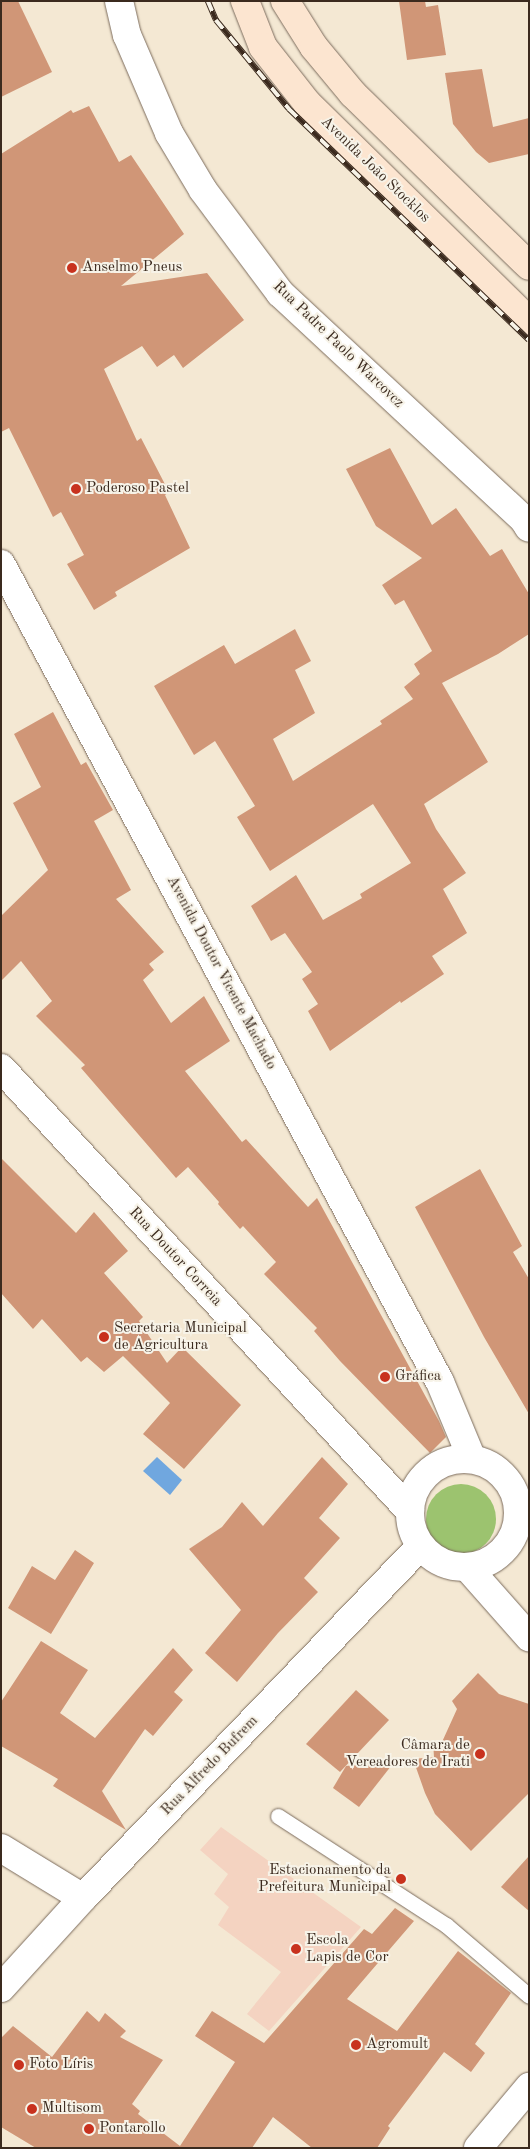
<!DOCTYPE html>
<html>
<head>
<meta charset="utf-8">
<style>
	body { margin:0 }
	#map { position:relative; width:530px; height:2149px; overflow:hidden; background:#f4e8d3; font-family:"Old Standard TT",serif }
	div>[style] { position:absolute }
	.built>* { inset:0; background:#f4d3c1 }
	.green>* { inset:0; background:#9cc36f }
	.round { border-radius:50% }
	.water>* { inset:0; background:#70a7df }
	.building>* { inset:0; background:#d09677 }
	.roads { filter:drop-shadow(0 0 1px #7c6c5d) drop-shadow(0 0 1px #7c6c5d) }
	.service>* { height:15px; margin:-7.5px; padding:0 7.5px; transform-origin:7.5px; border-radius:7.5px; background:#fff }
	.minor>* { height:28px; margin:-14px; padding:0 14px; transform-origin:14px; border-radius:14px; background:#fff }
	.minor>.ring { margin:-14px; padding:0; box-sizing:content-box; background:none; border:28px solid #fff; border-radius:50% }
	.secondary>* { height:28px; margin:-14px; padding:0 14px; transform-origin:14px; border-radius:14px; background:#fce5d0 }
	.rail>* { height:5.5px; margin-top:-2.75px; transform-origin:0; background:repeating-linear-gradient(90deg,#f7f3e8 0 11px,#3b2a1e 0 22px); box-sizing:border-box; border-block:1px solid #3b2a1e }
	.dots>* { width:14px; height:14px; translate:-50% -50%; box-sizing:border-box; border:2px solid #f7f3e8; border-radius:50% }
	span { translate:-50% -50%; white-space:nowrap; text-align:center; line-height:1.15; -webkit-text-stroke:4px #f7f3e8; paint-order:stroke }
	.street-label { font-size:15px; color:#3b2a1e }
	.poi-label { font-size:15px; color:#3b2a1e }
	.left { translate:0 -50%; text-align:left }
	.right { translate:-100% -50%; text-align:right }
	.frame { position:absolute; inset:0; border:2px solid #3b2a1e; pointer-events:none }
</style>
</head>
<body>
<div id="map">
	<div class="built">
		<i style="clip-path:polygon(221px 1827px,361px 1927px,269px 2031px,247px 2014px,281px 1972px,218px 1925px,229px 1907px,214px 1894px,228px 1874px,200px 1850px)"></i>
	</div>
	<div class="green">
		<i class="round" style="left:426px;top:1484px;width:70px;height:70px"></i>
	</div>
	<div class="water">
		<i style="clip-path:polygon(157px 1457px,182px 1480px,170px 1495px,143px 1471px)"></i>
	</div>
	<div class="building">
		<i style="clip-path:polygon(1px 1px,18px 1px,52px 72px,1px 97px)"></i>
		<i style="clip-path:polygon(399px 1px,425px 1px,426px 7px,438px 5px,446px 55px,407px 60px)"></i>
		<i style="clip-path:polygon(482px 69px,493px 127px,529px 118px,529px 154px,489px 163px,476px 152px,453px 124px,445px 73px)"></i>
		<i style="clip-path:polygon(89px 106px,119px 162px,131px 155px,184px 234px,121px 286px,207px 273px,244px 320px,183px 368px,174px 355px,157px 367px,142px 346px,104px 369px,137px 441px,141px 438px,169px 492px,165px 495px,190px 548px,115px 592px,117px 596px,94px 610px,67px 564px,84px 555px,61px 512px,53px 517px,9px 428px,1px 432px,1px 154px,71px 110px,73px 113px)"></i>
		<i style="clip-path:polygon(390px 448px,432px 525px,456px 508px,490px 556px,502px 549px,529px 594px,529px 634px,498px 654px,442px 683px,488px 762px,424px 804px,436px 829px,466px 873px,443px 889px,467px 933px,432px 956px,444px 974px,401px 1003px,400px 1001px,330px 1051px,308px 1011px,318px 1004px,302px 979px,312px 972px,285px 933px,271px 941px,251px 906px,296px 875px,323px 920px,362px 898px,360px 894px,411px 863px,373px 804px,270px 871px,237px 817px,255px 806px,215px 741px,194px 755px,154px 686px,224px 645px,235px 664px,295px 629px,311px 661px,295px 670px,315px 713px,273px 739px,293px 781px,382px 724px,380px 721px,413px 699px,404px 687px,420px 674px,414px 664px,432px 651px,404px 600px,395px 605px,382px 585px,422px 558px,376px 526px,346px 469px)"></i>
		<i style="clip-path:polygon(53px 712px,81px 765px,86px 762px,113px 810px,94px 821px,131px 890px,116px 899px,164px 952px,149px 964px,154px 970px,143px 980px,171px 1023px,204px 996px,230px 1041px,185px 1071px,242px 1142px,246px 1139px,308px 1207px,317px 1198px,439px 1421px,446px 1437px,430px 1453px,340px 1361px,314px 1331px,317px 1328px,264px 1274px,276px 1262px,243px 1226px,240px 1229px,218px 1204px,219px 1202px,188px 1167px,176px 1178px,81px 1068px,85px 1065px,36px 1016px,52px 1001px,21px 961px,1px 981px,1px 916px,48px 870px,13px 803px,41px 787px,14px 734px)"></i>
		<i style="clip-path:polygon(1px 1158px,76px 1233px,94px 1212px,128px 1251px,104px 1273px,143px 1317px,139px 1321px,167px 1363px,182px 1347px,241px 1405px,184px 1469px,143px 1434px,170px 1403px,123px 1356px,104px 1372px,87px 1357px,81px 1362px,42px 1319px,33px 1329px,1px 1293px)"></i>
		<i style="clip-path:polygon(480px 1169px,522px 1246px,513px 1252px,529px 1279px,529px 1414px,484px 1337px,415px 1207px)"></i>
		<i style="clip-path:polygon(322px 1457px,348px 1484px,319px 1518px,340px 1538px,304px 1578px,318px 1592px,278px 1633px,237px 1682px,205px 1653px,241px 1610px,189px 1549px,222px 1527px,242px 1502px,263px 1526px)"></i>
		<i style="clip-path:polygon(75px 1550px,94px 1563px,51px 1634px,8px 1608px,32px 1566px,55px 1580px)"></i>
		<i style="clip-path:polygon(41px 1641px,88px 1670px,60px 1713px,95px 1738px,173px 1648px,193px 1670px,174px 1692px,183px 1700px,153px 1736px,145px 1729px,102px 1791px,126px 1830px,53px 1786px,58px 1779px,1px 1746px,1px 1702px)"></i>
		<i style="clip-path:polygon(478px 1673px,499px 1694px,529px 1704px,529px 1793px,471px 1851px,435px 1814px,425px 1793px,413px 1759px,434px 1757px,433px 1742px,442px 1742px,457px 1709px,452px 1701px)"></i>
		<i style="clip-path:polygon(356px 1690px,389px 1720px,340px 1772px,306px 1744px)"></i>
		<i style="clip-path:polygon(395px 1761px,359px 1807px,333px 1788px,346px 1766px)"></i>
		<i style="clip-path:polygon(529px 1856px,529px 1911px,501px 1887px)"></i>
		<i style="clip-path:polygon(395px 1908px,414px 1921px,347px 1999px,397px 2031px,458px 1951px,511px 1993px,475px 2044px,485px 2053px,471px 2072px,444px 2052px,388px 2126px,390px 2128px,377px 2148px,312px 2148px,273px 2117px,252px 2148px,36px 2148px,1px 2127px,1px 2038px,13px 2026px,52px 2057px,87px 2011px,99px 2022px,105px 2013px,126px 2031px,120px 2037px,163px 2060px,132px 2104px,140px 2111px,138px 2114px,180px 2146px,235px 2062px,195px 2036px,212px 2011px,264px 2043px,364px 1929px,372px 1934px)"></i>
	</div>
	<div class="roads">
		<div class="service">
			<i style="left:278px;top:1816px;width:200px;rotate:33deg"></i>
			<i style="left:446px;top:1925px;width:109px;rotate:40.5deg"></i>
		</div>
		<div class="minor">
			<i style="left:119px;top:1px;width:35px;rotate:77deg"></i>
			<i style="left:127px;top:35px;width:107px;rotate:66.8deg"></i>
			<i style="left:169px;top:133px;width:66px;rotate:59.2deg"></i>
			<i style="left:203px;top:190px;width:129px;rotate:53.2deg"></i>
			<i style="left:280px;top:293px;width:333px;rotate:42.9deg"></i>
			<i style="left:524px;top:520px;width:9px;rotate:58deg"></i>
			<i style="left:1px;top:564px;width:928px;rotate:61.78deg"></i>
			<i style="left:440px;top:1382px;width:83px;rotate:67.4deg"></i>
			<i style="left:1px;top:1068px;width:603px;rotate:47.29deg"></i>
			<i class="ring" style="left:410px;top:1459px;width:80px;height:80px"></i>
			<i style="left:467px;top:1567px;width:94px;rotate:48.5deg"></i>
			<i style="left:1px;top:1848px;width:96px;rotate:31.4deg"></i>
			<i style="left:1px;top:1988px;width:122px;rotate:-47.7deg"></i>
			<i style="left:83px;top:1898px;width:488px;rotate:-46.2deg"></i>
			<i style="left:478px;top:2148px;width:80px;rotate:-50.1deg"></i>
		</div>
		<div class="secondary">
			<i style="left:245px;top:1px;width:49px;rotate:68.6deg"></i>
			<i style="left:263px;top:47px;width:71px;rotate:51.8deg"></i>
			<i style="left:307px;top:103px;width:311px;rotate:44.5deg"></i>
			<i style="left:285px;top:1px;width:54px;rotate:57.8deg"></i>
			<i style="left:314px;top:47px;width:61px;rotate:50.3deg"></i>
			<i style="left:353px;top:94px;width:246px;rotate:44.3deg"></i>
		</div>
	</div>
	<div class="rail">
		<i style="left:208px;top:1px;width:21px;rotate:67deg"></i>
		<i style="left:216px;top:20px;width:115px;rotate:50.6deg"></i>
		<i style="left:289px;top:109px;width:333px;rotate:43.9deg"></i>
	</div>
	<div class="dots">
		<i style="left:72px;top:268px;background:#c8321e"></i>
		<i style="left:76px;top:489px;background:#c8321e"></i>
		<i style="left:104px;top:1337px;background:#c8321e"></i>
		<i style="left:385px;top:1377px;background:#c8321e"></i>
		<i style="left:480px;top:1754px;background:#c8321e"></i>
		<i style="left:401px;top:1879px;background:#c8321e"></i>
		<i style="left:296px;top:1949px;background:#c8321e"></i>
		<i style="left:356px;top:2045px;background:#c8321e"></i>
		<i style="left:19px;top:2065px;background:#c8321e"></i>
		<i style="left:32px;top:2109px;background:#c8321e"></i>
		<i style="left:89px;top:2129px;background:#c8321e"></i>
	</div>
	<div class="street-label">
		<span style="left:375px;top:170px;rotate:44deg">Avenida João Stocklos</span>
		<span style="left:338px;top:345px;rotate:44deg">Rua Padre Paolo Warcovcz</span>
		<span style="left:221px;top:973px;rotate:62deg">Avenida Doutor Vicente Machado</span>
		<span style="left:175px;top:1257px;rotate:47deg">Rua Doutor Correia</span>
		<span style="left:210px;top:1766px;rotate:-46deg">Rua Alfredo Bufrem</span>
	</div>
	<div class="poi-label">
		<span class="left" style="left:82px;top:268px">Anselmo Pneus</span>
		<span class="left" style="left:86px;top:489px">Poderoso Pastel</span>
		<span class="left" style="left:114px;top:1337px">Secretaria Municipal<br>de Agricultura</span>
		<span class="left" style="left:395px;top:1377px">Gráfica</span>
		<span class="right" style="left:470px;top:1754px">Câmara de<br>Vereadores de Irati</span>
		<span class="right" style="left:391px;top:1879px">Estacionamento da<br>Prefeitura Municipal</span>
		<span class="left" style="left:306px;top:1949px">Escola<br>Lapis de Cor</span>
		<span class="left" style="left:366px;top:2045px">Agromult</span>
		<span class="left" style="left:29px;top:2065px">Foto Líris</span>
		<span class="left" style="left:42px;top:2109px">Multisom</span>
		<span class="left" style="left:99px;top:2129px">Pontarollo</span>
	</div>
	<div class="frame"></div>
</div>
</body>
</html>
